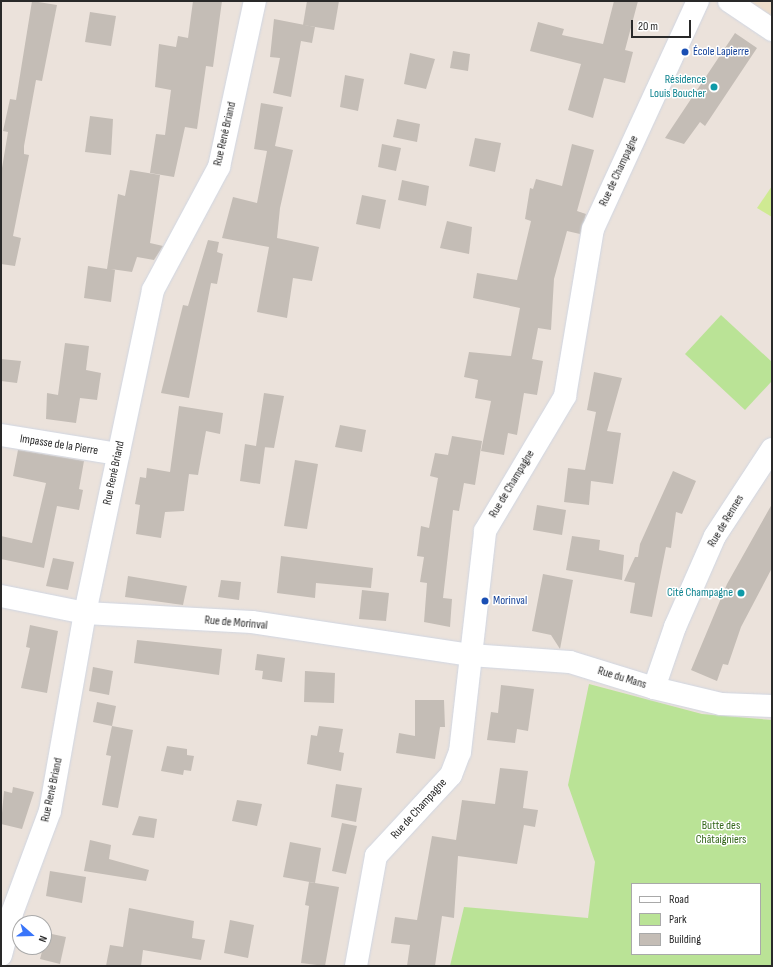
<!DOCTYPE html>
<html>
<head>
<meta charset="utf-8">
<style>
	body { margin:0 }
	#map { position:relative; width:773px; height:967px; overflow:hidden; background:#ebe2db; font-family:"Sofia Sans Condensed",sans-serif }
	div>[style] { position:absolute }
	.education>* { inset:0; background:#edddca }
	.green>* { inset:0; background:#bae396 }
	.pitch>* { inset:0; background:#cfea92 }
	.building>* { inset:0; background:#c4bdb6 }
	.roads { filter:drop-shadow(0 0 1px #d0d6e2) drop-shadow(0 0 1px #d0d6e2) }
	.minor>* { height:22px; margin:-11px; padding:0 11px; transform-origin:11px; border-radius:11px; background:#fff }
	.dots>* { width:11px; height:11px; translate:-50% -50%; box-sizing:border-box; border:2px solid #fff; border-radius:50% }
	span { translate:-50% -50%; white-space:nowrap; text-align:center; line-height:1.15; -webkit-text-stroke:3px #fff; paint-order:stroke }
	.transit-label { font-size:12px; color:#164399 }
	.left { translate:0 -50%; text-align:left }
	.culture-label { font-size:12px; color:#0d838f }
	.right { translate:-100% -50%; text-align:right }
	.street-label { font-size:12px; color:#292929 }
	.park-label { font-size:12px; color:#336619 }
	.frame { position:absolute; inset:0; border:2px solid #292929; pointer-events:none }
	.legend { position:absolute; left:631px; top:883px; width:130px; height:72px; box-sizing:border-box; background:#fff; border:1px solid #a9a9a9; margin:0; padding:5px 7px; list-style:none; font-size:12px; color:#292929 }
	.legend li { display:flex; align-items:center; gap:8px; height:20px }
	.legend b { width:20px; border:1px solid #a9a9a9 }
	.north { position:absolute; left:12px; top:915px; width:40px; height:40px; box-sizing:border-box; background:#fff; border:1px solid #a9a9a9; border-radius:50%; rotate:110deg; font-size:11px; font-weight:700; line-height:16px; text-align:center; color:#292929 }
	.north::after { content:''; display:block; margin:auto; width:14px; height:18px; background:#3975fa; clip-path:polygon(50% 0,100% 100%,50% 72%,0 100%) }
	.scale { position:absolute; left:631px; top:20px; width:60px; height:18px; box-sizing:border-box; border:2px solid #292929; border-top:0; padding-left:5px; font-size:12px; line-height:14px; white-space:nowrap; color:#292929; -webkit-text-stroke:3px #fff; paint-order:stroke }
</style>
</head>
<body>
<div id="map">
	<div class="education">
		<i style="clip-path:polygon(772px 1px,772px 39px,718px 2px,719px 1px)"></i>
	</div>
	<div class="green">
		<i style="clip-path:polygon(721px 315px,772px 362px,772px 381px,745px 410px,685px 354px)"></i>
		<i style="clip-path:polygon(evenodd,589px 684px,702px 714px,772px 720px,772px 966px,450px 966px,464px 907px,588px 918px,595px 862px,568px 785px,589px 684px,632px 884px,760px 884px,760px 954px,632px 954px,632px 884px)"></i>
	</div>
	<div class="pitch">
		<i style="clip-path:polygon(772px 186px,772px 217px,757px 208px)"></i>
	</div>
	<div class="building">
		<i style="clip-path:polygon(32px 1px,57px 5px,42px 81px,36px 80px,24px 146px,24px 154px,29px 155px,13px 236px,21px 238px,15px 266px,1px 264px,1px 174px,8px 132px,3px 131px,10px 99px,16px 100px)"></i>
		<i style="clip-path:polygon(193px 1px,222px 1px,213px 67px,206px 66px,197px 129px,185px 127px,174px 177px,150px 173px,156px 134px,165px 135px,171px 90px,155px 87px,159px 44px,176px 47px,178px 36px,188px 38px)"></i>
		<i style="clip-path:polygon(307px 1px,339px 1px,334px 30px,303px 25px)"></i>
		<i style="clip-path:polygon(614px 1px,638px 1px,625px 50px,633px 52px,625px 83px,604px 78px,593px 118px,568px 110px,581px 64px,530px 51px,538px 22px,564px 29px,562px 35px,603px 44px)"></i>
		<i style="clip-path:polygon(90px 12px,116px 16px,111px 46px,85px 42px)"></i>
		<i style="clip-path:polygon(274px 19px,315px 27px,312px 43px,301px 41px,291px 97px,273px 93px,280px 58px,270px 57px)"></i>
		<i style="clip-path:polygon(735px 33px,757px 48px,705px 126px,700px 122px,684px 144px,665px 138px)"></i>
		<i style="clip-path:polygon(453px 51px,470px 54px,468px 71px,450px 68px)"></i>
		<i style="clip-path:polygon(410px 53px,435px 59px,426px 89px,404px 84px)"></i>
		<i style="clip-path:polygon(345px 75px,364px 79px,358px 111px,340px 107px)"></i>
		<i style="clip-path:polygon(261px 103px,283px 107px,275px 146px,293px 150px,280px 208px,277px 238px,319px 247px,312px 281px,293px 278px,287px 318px,257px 312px,269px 247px,222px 238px,233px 197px,257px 203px,267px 151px,254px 149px)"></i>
		<i style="clip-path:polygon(90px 116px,113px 119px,111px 155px,85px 152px)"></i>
		<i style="clip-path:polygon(397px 119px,420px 124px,417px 142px,393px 137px)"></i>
		<i style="clip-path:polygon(475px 138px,501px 143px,495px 172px,469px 166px)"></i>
		<i style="clip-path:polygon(382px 144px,401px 148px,396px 171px,378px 167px)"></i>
		<i style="clip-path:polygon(572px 144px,594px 150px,577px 211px,586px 214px,580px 234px,567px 231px,554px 279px,551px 330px,538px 328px,532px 359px,543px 361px,537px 395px,524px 393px,517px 435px,508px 433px,504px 455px,481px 451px,491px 401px,475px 398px,478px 380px,464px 377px,469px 352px,511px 356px,520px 308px,473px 298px,477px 273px,517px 280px,531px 221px,525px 219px,530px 188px,533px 189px,536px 179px,562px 186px)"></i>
		<i style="clip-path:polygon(130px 170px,160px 175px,150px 243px,163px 246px,154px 260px,137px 257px,132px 272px,111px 269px,115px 270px,111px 302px,84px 298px,88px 266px,107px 269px,118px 194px,125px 196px)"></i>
		<i style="clip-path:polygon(402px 180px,429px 186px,426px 206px,398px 200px)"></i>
		<i style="clip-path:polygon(362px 195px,386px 200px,380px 229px,356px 224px)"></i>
		<i style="clip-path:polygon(447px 221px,472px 227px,469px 254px,440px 248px)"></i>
		<i style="clip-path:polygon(208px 240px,219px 242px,217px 252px,223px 254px,217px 284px,211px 283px,189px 398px,161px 393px,183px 305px,188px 306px)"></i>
		<i style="clip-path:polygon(65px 343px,89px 346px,86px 370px,101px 373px,97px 400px,80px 398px,76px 423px,46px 419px,47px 393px,58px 395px)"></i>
		<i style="clip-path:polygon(1px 359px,21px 361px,17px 383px,1px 381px)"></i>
		<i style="clip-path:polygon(594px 372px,622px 378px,607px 431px,621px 433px,613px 484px,591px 481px,589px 505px,564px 502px,568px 468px,585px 470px,596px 412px,587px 410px)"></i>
		<i style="clip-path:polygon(264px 393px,284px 396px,274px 448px,263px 447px,265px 447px,260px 484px,240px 481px,245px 444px,256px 446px)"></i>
		<i style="clip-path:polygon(179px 406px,223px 413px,220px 434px,206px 431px,198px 475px,189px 474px,184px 511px,165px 512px,161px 538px,136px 534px,140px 505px,135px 504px,140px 477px,146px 478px,147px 468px,170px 472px)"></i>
		<i style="clip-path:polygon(340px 425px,366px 430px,362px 452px,335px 447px)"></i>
		<i style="clip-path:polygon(452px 436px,482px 441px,475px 485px,464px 483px,459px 511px,453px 510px,443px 598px,452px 599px,450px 627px,424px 622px,427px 583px,420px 582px,424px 557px,417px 556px,421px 526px,429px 528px,438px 478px,430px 476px,435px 453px,448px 455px)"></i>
		<i style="clip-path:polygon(18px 450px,84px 461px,79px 489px,83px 490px,79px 510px,57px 506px,44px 568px,1px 559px,1px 536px,32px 543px,46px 483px,13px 476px)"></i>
		<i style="clip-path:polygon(295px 460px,318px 464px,307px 529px,284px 526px)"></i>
		<i style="clip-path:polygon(673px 471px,696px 481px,682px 514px,676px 512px,671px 548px,666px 547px,652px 617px,630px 613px,635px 583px,624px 581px,635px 557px,638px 557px,640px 544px)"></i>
		<i style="clip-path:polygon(772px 504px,772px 568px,741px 627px,728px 665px,723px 664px,717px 681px,691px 670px,727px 584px)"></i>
		<i style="clip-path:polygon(537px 505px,566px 510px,562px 535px,533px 530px)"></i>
		<i style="clip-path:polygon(572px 536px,600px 540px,599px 550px,624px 555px,622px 580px,566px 570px)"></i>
		<i style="clip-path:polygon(281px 556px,373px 568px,371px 588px,316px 583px,315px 598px,277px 593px)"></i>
		<i style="clip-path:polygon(53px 558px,74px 562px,68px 590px,46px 586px)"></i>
		<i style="clip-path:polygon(543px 574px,573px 580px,560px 649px,551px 635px,532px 631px)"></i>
		<i style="clip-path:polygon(128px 576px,187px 586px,183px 605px,125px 597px)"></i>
		<i style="clip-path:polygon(221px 580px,241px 582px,239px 600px,218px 597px)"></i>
		<i style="clip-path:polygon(362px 590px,389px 593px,386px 621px,359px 619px)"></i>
		<i style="clip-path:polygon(30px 625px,58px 631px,47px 693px,21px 688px,30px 648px,26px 647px)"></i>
		<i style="clip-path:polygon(137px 640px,222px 649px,219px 675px,134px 663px)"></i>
		<i style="clip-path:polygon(257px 654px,285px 658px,282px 682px,262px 679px,263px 671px,255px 670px)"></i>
		<i style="clip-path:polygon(93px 667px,113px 671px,109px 695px,89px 691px)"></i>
		<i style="clip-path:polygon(305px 671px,335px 673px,334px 703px,304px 702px)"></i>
		<i style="clip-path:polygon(501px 685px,534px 689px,528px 731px,517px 729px,515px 743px,487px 740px,491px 712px,498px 713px)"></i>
		<i style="clip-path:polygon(415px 700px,444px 700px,445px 727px,440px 727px,435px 759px,396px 753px,399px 733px,415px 736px)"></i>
		<i style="clip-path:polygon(97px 702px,116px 706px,112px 726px,133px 730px,118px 808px,102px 805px,111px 756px,106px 755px,112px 726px,93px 722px)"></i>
		<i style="clip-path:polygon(319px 726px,343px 729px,339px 752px,344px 753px,341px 771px,307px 764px,311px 735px,317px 736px)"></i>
		<i style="clip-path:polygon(167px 746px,187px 749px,187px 755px,194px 756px,191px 771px,184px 770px,183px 775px,161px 771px)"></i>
		<i style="clip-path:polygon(500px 768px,528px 771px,523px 808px,538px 810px,535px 827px,524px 825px,517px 864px,458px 856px,454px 918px,442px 916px,435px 966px,407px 966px,410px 945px,391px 943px,395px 917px,417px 920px,432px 836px,456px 840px,462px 800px,495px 804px)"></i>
		<i style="clip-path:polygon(336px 784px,362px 788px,356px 822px,331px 817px)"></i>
		<i style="clip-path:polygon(13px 787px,34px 792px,22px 829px,1px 824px,4px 791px,12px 793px)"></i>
		<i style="clip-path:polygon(237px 800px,262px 804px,257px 826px,232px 821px)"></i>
		<i style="clip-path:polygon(139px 816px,157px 819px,154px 838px,132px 835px)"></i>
		<i style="clip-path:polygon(342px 823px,357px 826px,346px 874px,332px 871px)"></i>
		<i style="clip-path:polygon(90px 840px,111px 845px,109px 859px,149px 870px,146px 881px,84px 871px)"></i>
		<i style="clip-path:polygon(290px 842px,321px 848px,315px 883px,283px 877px)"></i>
		<i style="clip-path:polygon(50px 871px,86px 877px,82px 903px,46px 896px)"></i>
		<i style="clip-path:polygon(309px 882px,339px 887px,325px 966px,301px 963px,309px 906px,305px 905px)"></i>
		<i style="clip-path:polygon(129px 908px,194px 921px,192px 938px,205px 940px,201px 960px,143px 950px,141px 966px,106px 966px,110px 945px,123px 947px)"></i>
		<i style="clip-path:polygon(230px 920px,254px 925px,248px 958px,224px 953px)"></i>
		<i style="clip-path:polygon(47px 933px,66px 937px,60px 964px,40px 959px)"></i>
	</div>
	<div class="roads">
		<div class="minor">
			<i style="left:729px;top:1px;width:52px;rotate:34deg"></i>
			<i style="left:1px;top:435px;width:119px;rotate:9.2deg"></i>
			<i style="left:1px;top:596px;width:86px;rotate:11.4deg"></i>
			<i style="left:85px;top:613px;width:167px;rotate:3.1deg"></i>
			<i style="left:252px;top:622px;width:220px;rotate:8.6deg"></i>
			<i style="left:470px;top:655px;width:100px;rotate:4deg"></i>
			<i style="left:570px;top:662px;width:88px;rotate:17.2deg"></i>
			<i style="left:654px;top:688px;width:69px;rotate:13.4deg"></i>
			<i style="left:721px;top:704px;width:51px;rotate:2.2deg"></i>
			<i style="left:654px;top:688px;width:65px;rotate:-71deg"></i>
			<i style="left:675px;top:627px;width:99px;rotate:-66.3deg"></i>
			<i style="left:715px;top:536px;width:104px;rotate:-56.8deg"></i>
			<i style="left:1px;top:955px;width:43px;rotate:-75.3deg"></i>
			<i style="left:12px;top:913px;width:109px;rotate:-69.6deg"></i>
			<i style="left:50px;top:811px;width:201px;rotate:-80deg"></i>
			<i style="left:85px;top:613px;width:330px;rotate:-78.1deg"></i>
			<i style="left:153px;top:290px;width:140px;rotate:-61.8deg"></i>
			<i style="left:219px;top:167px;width:170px;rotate:-77.8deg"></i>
			<i style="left:356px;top:966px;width:112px;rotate:-79.7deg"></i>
			<i style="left:376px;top:856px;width:110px;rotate:-47.2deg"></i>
			<i style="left:451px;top:775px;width:25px;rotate:-69deg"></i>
			<i style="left:460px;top:752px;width:222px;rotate:-83.5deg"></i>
			<i style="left:485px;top:531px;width:157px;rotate:-59.3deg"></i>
			<i style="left:565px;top:396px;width:169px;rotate:-80.5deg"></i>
			<i style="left:593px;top:229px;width:251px;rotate:-65.3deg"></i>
		</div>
	</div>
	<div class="dots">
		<i style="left:685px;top:52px;background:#1a4fb4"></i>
		<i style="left:714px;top:87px;background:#0f9aa8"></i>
		<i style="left:741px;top:593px;background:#0f9aa8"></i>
		<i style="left:485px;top:601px;background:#1a4fb4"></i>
	</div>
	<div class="transit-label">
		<span class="left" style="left:693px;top:52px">École Lapierre</span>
		<span class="left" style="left:493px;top:601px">Morinval</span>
	</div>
	<div class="culture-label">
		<span class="right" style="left:706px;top:87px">Résidence<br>Louis Boucher</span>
		<span class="right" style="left:733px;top:593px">Cité Champagne</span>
	</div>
	<div class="street-label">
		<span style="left:225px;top:134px;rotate:-77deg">Rue René Briand</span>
		<span style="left:619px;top:171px;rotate:-65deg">Rue de Champagne</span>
		<span style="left:59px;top:445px;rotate:9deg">Impasse de la Pierre</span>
		<span style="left:114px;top:473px;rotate:-78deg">Rue René Briand</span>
		<span style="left:512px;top:484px;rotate:-59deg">Rue de Champagne</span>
		<span style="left:726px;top:521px;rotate:-59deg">Rue de Rennes</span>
		<span style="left:236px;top:623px;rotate:5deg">Rue de Morinval</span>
		<span style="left:622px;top:678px;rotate:17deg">Rue du Mans</span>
		<span style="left:52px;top:790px;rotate:-78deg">Rue René Briand</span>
		<span style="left:419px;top:809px;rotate:-48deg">Rue de Champagne</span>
	</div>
	<div class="park-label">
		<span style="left:721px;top:833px">Butte des<br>Châtaigniers</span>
	</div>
	<div class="frame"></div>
	<ul class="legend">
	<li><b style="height:5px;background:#fff"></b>Road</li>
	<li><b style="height:11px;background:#bae396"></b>Park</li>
	<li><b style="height:11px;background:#c4bdb6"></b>Building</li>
	</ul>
	<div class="north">N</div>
	<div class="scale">20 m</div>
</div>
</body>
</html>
